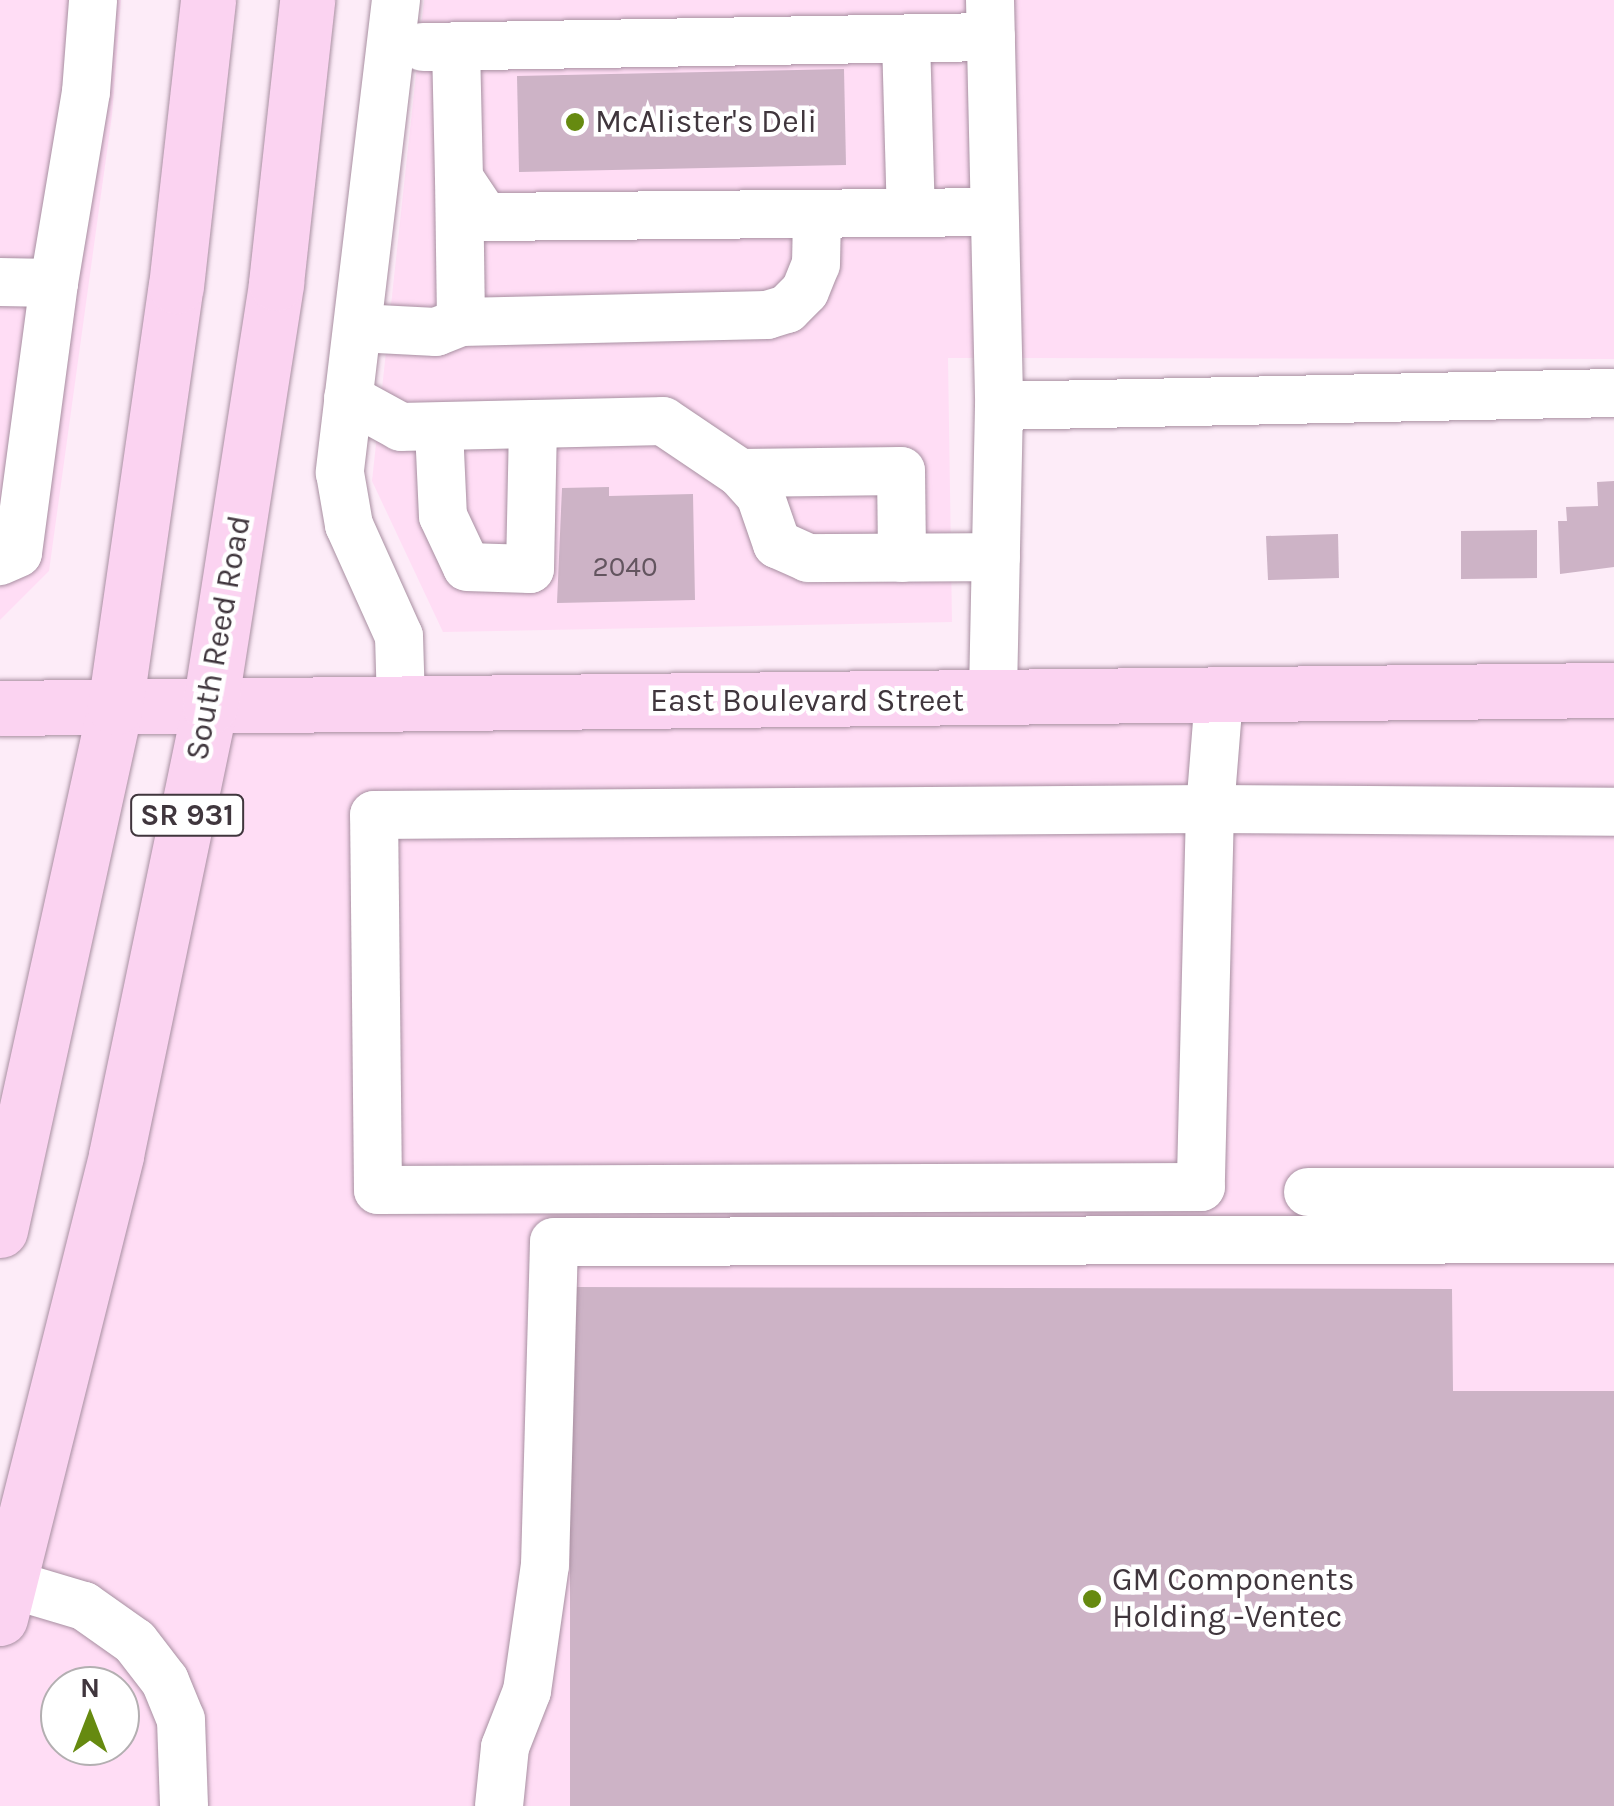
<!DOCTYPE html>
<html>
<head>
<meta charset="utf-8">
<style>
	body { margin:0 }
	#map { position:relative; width:1614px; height:1806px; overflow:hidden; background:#fdecf8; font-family:Karla,sans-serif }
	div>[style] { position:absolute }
	.built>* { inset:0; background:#ffddf5 }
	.building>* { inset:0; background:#cdb3c6 }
	.roads { filter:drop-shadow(0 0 2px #a88fa1) drop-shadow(0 0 2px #a88fa1) }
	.minor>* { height:48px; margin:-24px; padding:0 24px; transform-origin:24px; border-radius:24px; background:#fff }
	.major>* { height:55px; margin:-27.5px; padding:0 27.5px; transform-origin:27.5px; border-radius:27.5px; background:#fbd3f1 }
	.dots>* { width:28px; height:28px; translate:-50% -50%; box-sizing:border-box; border:5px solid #fff; border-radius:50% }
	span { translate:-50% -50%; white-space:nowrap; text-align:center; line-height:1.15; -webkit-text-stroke:9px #fff; paint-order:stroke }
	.number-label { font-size:28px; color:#63555f }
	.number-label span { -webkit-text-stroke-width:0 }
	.shield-label span { padding:2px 8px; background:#fff; border:2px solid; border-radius:8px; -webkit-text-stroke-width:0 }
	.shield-label { font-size:30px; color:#40363d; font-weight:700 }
	.poi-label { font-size:32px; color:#40363d }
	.left { translate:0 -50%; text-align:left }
	.street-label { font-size:32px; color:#40363d }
	.north { position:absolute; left:40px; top:1666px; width:100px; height:100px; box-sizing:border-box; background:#fff; border:2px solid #b3afb1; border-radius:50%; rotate:0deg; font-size:28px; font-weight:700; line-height:40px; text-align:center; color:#40363d }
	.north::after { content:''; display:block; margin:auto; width:35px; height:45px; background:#668a10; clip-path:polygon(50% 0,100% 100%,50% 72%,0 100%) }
</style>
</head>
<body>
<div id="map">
	<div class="built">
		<i style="clip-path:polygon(0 0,121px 0,112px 115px,49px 571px,0 620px)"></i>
		<i style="clip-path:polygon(424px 0,1614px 0,1614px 359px,948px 358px,952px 622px,443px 632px,372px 481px)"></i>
		<i style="clip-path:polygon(evenodd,1614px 687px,1614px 1806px,0 1806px,0 1618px,210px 706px,1614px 687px,60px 1686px,120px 1686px,120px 1746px,60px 1746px,60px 1686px)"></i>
	</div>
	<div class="building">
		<i style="clip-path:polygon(844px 69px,846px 165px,519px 172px,517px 76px)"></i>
		<i style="clip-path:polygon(1614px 481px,1614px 567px,1560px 574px,1558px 521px,1567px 521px,1566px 507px,1598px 506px,1597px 482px)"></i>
		<i style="clip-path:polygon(609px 487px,609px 496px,693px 494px,695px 600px,557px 603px,562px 488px)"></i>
		<i style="clip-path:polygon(1537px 530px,1537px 578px,1461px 579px,1461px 531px)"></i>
		<i style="clip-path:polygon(1338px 534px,1339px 578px,1268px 580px,1266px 536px)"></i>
		<i style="clip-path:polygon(570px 1287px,1452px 1289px,1453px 1391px,1614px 1391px,1614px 1806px,570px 1806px)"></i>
	</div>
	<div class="roads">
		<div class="minor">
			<i style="left:396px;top:0;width:476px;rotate:96.8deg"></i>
			<i style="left:340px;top:473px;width:53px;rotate:80.2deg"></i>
			<i style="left:349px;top:525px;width:122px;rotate:65.8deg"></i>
			<i style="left:399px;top:636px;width:68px;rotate:88.3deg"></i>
			<i style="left:990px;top:0;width:406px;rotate:88.7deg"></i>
			<i style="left:999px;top:406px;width:294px;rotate:91.2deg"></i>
			<i style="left:906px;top:39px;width:174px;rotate:88.4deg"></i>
			<i style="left:456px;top:46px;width:132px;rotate:88.7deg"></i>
			<i style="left:459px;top:178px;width:47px;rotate:56.3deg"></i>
			<i style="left:485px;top:217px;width:509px;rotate:-0.56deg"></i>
			<i style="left:423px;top:47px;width:568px;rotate:-1.01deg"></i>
			<i style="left:459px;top:178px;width:144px;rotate:89.2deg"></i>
			<i style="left:0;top:282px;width:54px;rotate:1.1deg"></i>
			<i style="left:54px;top:283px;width:272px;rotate:97.6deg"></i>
			<i style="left:18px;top:553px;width:20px;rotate:156deg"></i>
			<i style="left:54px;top:283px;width:194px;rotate:-80.5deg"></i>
			<i style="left:86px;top:92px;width:92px;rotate:-85.6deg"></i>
			<i style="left:358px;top:328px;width:78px;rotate:2.9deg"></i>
			<i style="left:436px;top:332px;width:27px;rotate:-22deg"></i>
			<i style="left:461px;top:322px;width:306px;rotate:-1.3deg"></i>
			<i style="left:767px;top:315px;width:21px;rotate:-17deg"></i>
			<i style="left:787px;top:309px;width:25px;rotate:-45deg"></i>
			<i style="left:805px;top:291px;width:29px;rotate:-68deg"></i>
			<i style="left:816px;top:264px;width:49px;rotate:-88.8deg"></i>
			<i style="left:348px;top:398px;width:60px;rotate:28.7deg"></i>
			<i style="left:401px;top:427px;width:262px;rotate:-1.3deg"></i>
			<i style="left:663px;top:421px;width:93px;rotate:34deg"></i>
			<i style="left:740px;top:473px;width:30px;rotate:48deg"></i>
			<i style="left:760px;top:495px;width:52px;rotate:70.9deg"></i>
			<i style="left:777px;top:544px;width:34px;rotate:24deg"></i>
			<i style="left:808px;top:558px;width:188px;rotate:-0.3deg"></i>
			<i style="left:999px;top:406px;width:615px;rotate:-1.21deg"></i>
			<i style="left:439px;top:429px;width:87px;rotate:87.4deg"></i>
			<i style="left:443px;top:516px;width:56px;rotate:64.8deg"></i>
			<i style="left:467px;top:567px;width:63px;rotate:1.8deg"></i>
			<i style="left:530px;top:569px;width:145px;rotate:-88.8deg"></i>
			<i style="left:740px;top:473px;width:161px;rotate:-0.7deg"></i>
			<i style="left:901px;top:471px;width:87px;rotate:89.3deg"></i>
			<i style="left:1219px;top:697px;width:112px;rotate:94.6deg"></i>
			<i style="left:1210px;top:809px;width:378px;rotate:91.4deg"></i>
			<i style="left:1201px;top:1187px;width:823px;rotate:179.79deg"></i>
			<i style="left:378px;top:1190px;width:375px;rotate:-90.6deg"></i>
			<i style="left:374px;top:815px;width:836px;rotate:-0.41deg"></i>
			<i style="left:1210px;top:809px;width:404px;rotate:0.4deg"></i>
			<i style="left:1308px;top:1192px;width:306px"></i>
			<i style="left:10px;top:1584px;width:77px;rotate:16.6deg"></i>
			<i style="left:84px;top:1606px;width:62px;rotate:35.2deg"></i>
			<i style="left:135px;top:1642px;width:49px;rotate:52.4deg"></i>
			<i style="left:165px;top:1681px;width:42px;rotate:67.7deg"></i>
			<i style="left:181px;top:1720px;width:86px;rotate:88deg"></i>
			<i style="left:499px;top:1806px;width:59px;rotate:-84.2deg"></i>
			<i style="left:505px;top:1747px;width:60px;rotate:-68.6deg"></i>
			<i style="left:527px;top:1691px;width:127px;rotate:-81.9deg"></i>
			<i style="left:545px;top:1565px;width:323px;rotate:-88.4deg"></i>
			<i style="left:554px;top:1242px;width:1060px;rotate:-0.16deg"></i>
		</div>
		<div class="major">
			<i style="left:0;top:708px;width:1614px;rotate:-0.64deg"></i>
			<i style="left:0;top:1230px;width:535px;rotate:-77.6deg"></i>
			<i style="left:115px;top:707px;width:425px;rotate:-81.8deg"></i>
			<i style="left:176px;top:286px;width:288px;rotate:-83.6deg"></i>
			<i style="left:0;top:1618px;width:477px;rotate:-75.9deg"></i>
			<i style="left:116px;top:1155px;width:459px;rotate:-78.2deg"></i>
			<i style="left:210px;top:706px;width:428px;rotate:-81.1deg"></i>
			<i style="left:276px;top:283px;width:285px;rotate:-83.7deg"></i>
		</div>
	</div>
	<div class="dots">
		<i style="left:575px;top:122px;background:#668a10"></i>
		<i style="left:1092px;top:1599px;background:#668a10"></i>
	</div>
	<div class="number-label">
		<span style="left:625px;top:567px">2040</span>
	</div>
	<div class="shield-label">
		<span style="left:187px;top:815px">SR 931</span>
	</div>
	<div class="poi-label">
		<span class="left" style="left:595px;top:122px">McAlister's Deli</span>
		<span class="left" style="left:1112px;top:1599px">GM Components<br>Holding -Ventec</span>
	</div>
	<div class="street-label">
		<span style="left:219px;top:638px;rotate:-80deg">South Reed Road</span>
		<span style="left:807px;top:701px">East Boulevard Street</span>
	</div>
	<div class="north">N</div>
</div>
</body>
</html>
